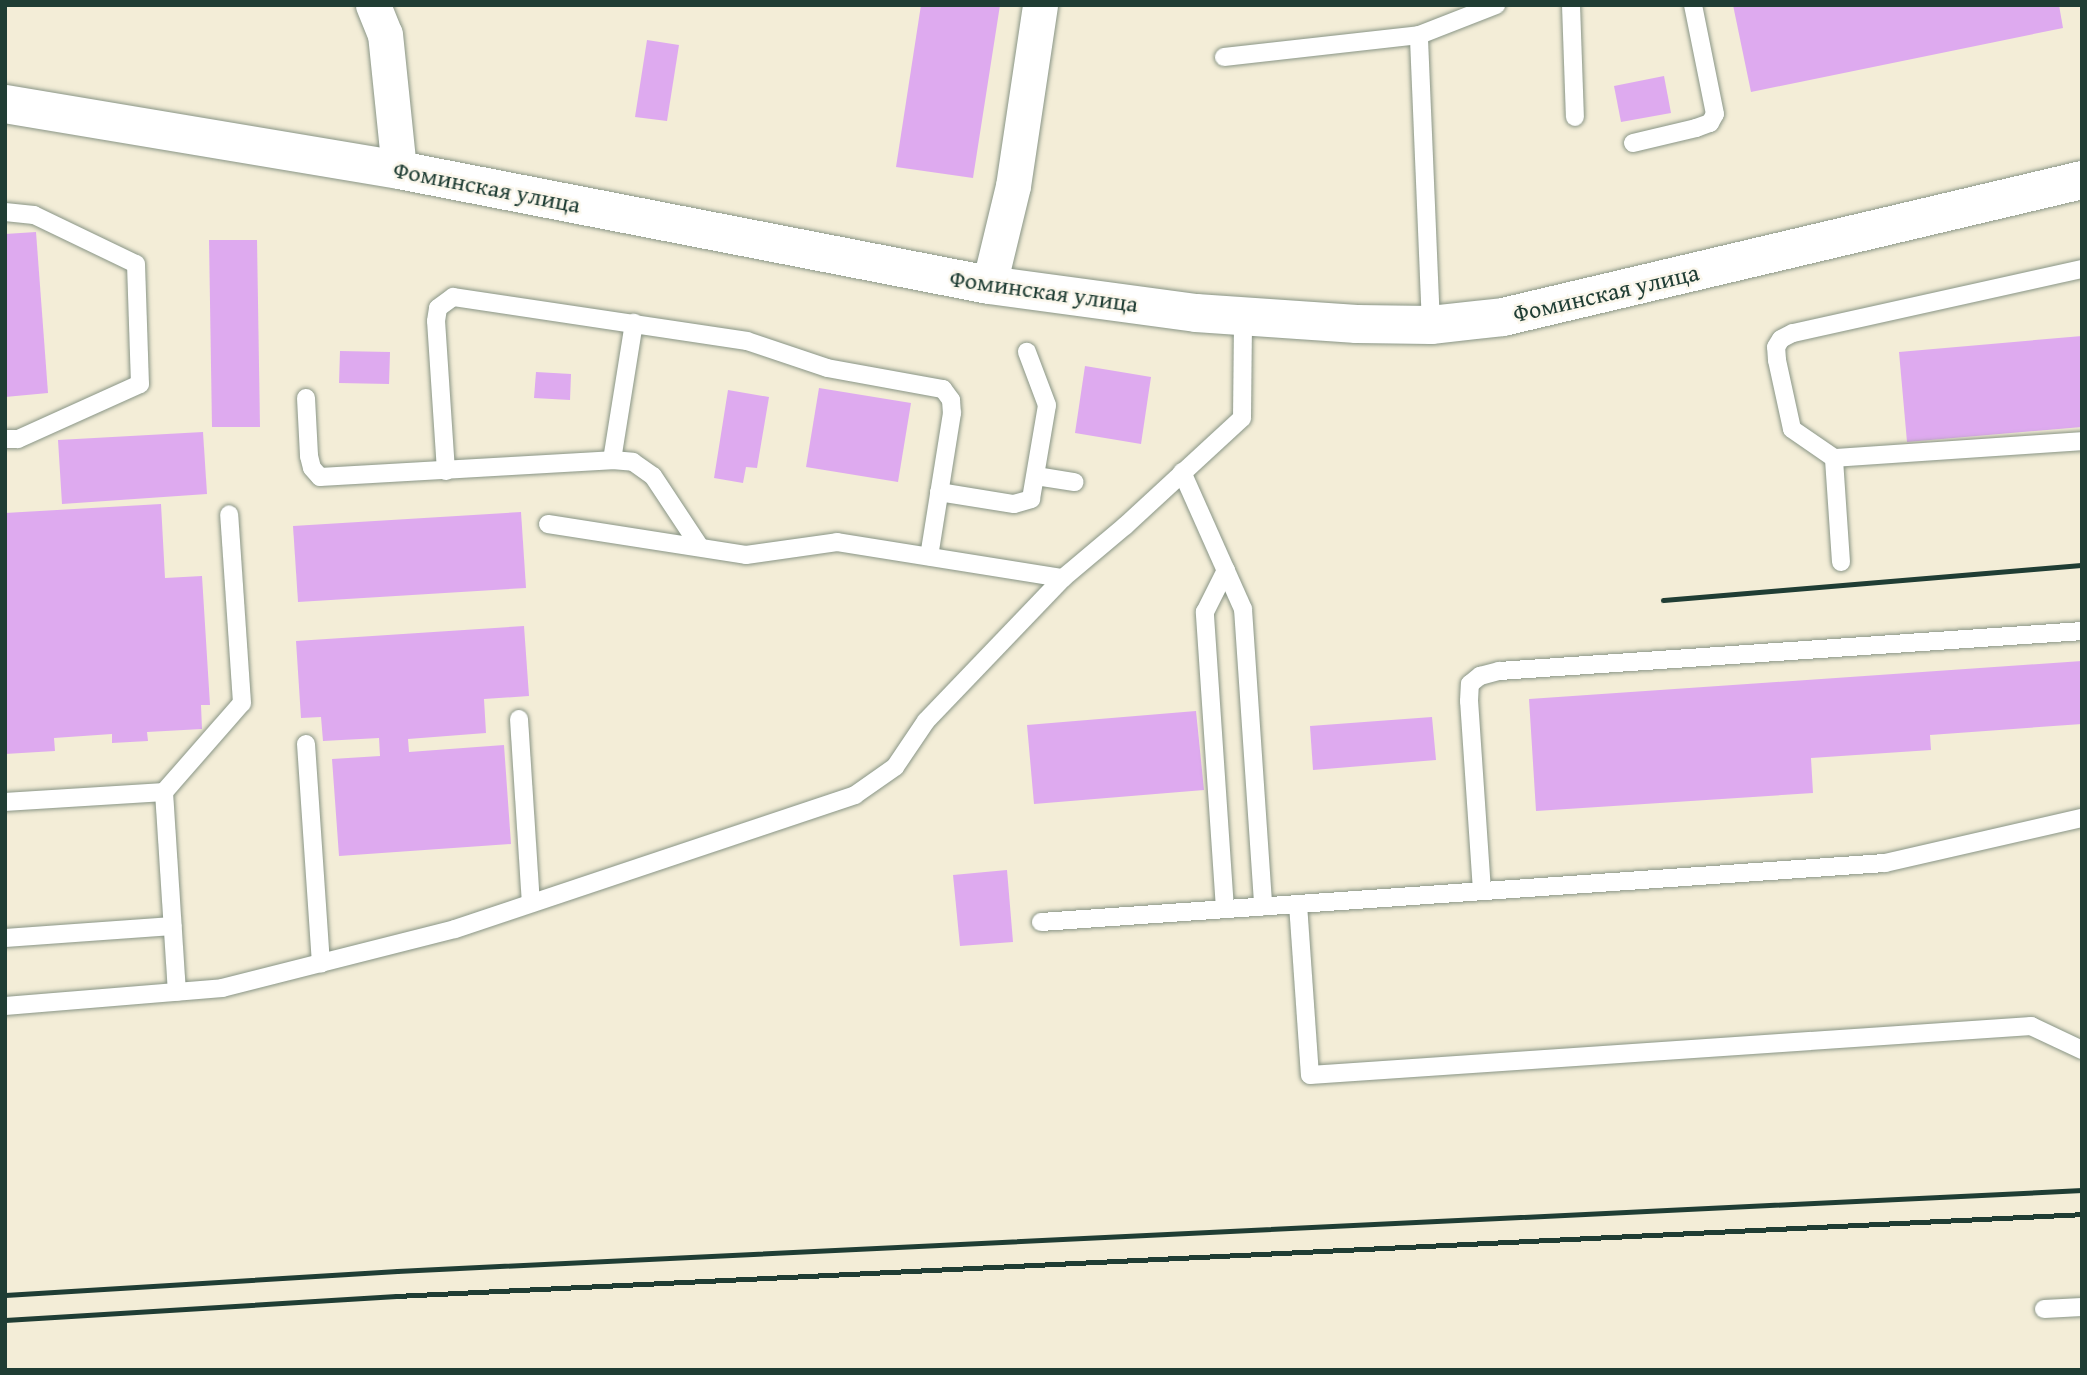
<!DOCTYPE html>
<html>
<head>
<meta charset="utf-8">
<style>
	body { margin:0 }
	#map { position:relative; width:2087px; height:1375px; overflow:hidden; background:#f3edd7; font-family:"Gentium Book Plus",serif }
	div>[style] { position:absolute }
	.building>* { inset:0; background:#deaaef }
	.roads { filter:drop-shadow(0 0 2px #899586) drop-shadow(0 0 2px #899586) }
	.lane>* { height:18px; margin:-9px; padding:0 9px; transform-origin:9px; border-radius:9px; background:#fff }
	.street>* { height:35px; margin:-17.5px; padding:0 17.5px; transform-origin:17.5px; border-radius:17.5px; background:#fff }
	.secondary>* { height:38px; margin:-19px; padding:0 19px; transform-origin:19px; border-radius:19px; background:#fff }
	.rail>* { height:5px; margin:-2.5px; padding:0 2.5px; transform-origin:2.5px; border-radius:2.5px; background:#1f3d34 }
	span { translate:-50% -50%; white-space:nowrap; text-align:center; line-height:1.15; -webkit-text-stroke:5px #fbf7ec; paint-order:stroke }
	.street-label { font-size:24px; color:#1f3d34 }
	.frame { position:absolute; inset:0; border:7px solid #1f3d34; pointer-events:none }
</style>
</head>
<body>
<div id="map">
	<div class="building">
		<i style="clip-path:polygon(921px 5px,1000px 5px,973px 178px,896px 167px)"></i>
		<i style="clip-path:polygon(1733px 5px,2059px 5px,2063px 28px,1751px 92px)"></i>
		<i style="clip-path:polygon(647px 40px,679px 45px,667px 121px,635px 117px)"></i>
		<i style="clip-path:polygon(1664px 76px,1671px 113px,1621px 122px,1614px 86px)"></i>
		<i style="clip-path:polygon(36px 232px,48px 393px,5px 397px,5px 234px)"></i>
		<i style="clip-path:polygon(209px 240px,257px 240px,260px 427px,212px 427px)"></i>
		<i style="clip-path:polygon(2082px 336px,2082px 427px,1907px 442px,1899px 352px)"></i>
		<i style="clip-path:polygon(340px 351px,390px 352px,389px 384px,339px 383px)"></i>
		<i style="clip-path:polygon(1085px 366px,1151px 377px,1141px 444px,1075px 433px)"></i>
		<i style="clip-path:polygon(536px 372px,571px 374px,570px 400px,534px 398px)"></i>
		<i style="clip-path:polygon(819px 388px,911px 403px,898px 482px,806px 467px)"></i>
		<i style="clip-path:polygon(728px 390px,769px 397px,757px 468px,746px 467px,743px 483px,714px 478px)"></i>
		<i style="clip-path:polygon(203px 432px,207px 494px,62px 504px,58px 440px)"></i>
		<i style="clip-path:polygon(161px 504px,165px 578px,202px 576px,210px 705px,201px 705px,202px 729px,147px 732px,148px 741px,112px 743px,112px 734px,54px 738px,55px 751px,5px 754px,5px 513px)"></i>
		<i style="clip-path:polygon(521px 512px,526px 588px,298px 602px,293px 526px)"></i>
		<i style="clip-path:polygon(524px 626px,529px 696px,484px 699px,486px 733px,408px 739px,409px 752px,504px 745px,511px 844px,339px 856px,332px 759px,380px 756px,379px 738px,323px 741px,321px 717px,301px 718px,296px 641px)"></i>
		<i style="clip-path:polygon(2082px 661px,2082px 724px,1930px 735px,1931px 750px,1811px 758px,1813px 793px,1536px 811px,1529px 699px)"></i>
		<i style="clip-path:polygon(1196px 711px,1204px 790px,1034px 804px,1027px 725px)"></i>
		<i style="clip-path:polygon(1432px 717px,1436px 760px,1313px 770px,1310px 726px)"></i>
		<i style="clip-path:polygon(1007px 870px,1013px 942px,960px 946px,953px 875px)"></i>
	</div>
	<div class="roads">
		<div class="lane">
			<i style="left:1571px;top:5px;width:112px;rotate:88deg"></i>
			<i style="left:1224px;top:57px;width:196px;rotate:-6.4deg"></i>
			<i style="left:1633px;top:143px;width:65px;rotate:-13.4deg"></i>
			<i style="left:1696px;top:128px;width:15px;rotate:-20deg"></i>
			<i style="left:1710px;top:123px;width:10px;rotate:-61deg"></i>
			<i style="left:1715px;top:114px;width:111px;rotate:-101.4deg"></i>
			<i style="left:5px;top:212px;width:29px;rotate:6deg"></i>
			<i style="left:34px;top:215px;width:113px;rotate:25.7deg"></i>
			<i style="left:136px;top:264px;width:120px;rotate:88.1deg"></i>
			<i style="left:140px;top:384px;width:134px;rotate:155.7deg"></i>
			<i style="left:18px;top:439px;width:13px;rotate:180deg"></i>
			<i style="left:1431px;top:325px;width:290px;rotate:-92.4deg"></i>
			<i style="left:1419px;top:35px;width:83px;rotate:-21.3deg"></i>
			<i style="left:306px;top:398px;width:58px;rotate:87deg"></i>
			<i style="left:309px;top:456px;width:12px;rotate:76deg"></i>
			<i style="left:312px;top:468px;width:12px;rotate:48deg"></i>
			<i style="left:320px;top:477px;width:292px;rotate:-3.3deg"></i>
			<i style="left:612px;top:460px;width:21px;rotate:5deg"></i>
			<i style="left:633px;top:462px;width:24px;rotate:35deg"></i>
			<i style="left:653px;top:476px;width:85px;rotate:56.5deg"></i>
			<i style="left:1834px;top:458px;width:51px;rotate:-145.4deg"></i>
			<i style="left:1792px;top:429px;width:71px;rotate:-102.3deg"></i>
			<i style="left:1777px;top:360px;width:13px;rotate:-94deg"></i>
			<i style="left:1776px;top:347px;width:9px;rotate:-58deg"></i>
			<i style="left:1781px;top:339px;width:13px;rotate:-27deg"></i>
			<i style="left:1793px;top:333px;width:296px;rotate:-12.5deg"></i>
			<i style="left:612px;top:460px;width:139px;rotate:-80.9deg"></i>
			<i style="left:446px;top:471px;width:150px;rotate:-93.8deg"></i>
			<i style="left:436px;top:321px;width:13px;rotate:-81deg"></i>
			<i style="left:438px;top:308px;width:19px;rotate:-36deg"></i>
			<i style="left:453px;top:297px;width:297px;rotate:8.5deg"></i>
			<i style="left:747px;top:341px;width:84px;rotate:18.6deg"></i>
			<i style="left:827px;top:368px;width:118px;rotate:10.3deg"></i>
			<i style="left:943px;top:389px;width:14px;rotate:54deg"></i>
			<i style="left:951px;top:400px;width:13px;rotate:86deg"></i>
			<i style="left:952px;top:413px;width:145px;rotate:99.1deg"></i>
			<i style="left:1182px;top:472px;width:150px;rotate:66deg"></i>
			<i style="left:1243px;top:609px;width:298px;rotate:86.1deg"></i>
			<i style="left:1036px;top:476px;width:39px;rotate:9deg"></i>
			<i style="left:939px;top:492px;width:76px;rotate:9.1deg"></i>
			<i style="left:1014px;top:504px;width:18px;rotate:-16deg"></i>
			<i style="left:1031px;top:499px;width:95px;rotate:-80.3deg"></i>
			<i style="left:1047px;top:405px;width:57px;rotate:-110.7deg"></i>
			<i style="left:548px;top:524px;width:200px;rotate:8.9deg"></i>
			<i style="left:746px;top:555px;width:92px;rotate:-8.1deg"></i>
			<i style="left:837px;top:542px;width:229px;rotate:9.1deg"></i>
			<i style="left:1841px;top:562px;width:104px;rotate:-93.9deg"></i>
			<i style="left:1834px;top:458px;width:249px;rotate:-3.9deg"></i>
			<i style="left:519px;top:719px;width:184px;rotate:86.3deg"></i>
			<i style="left:306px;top:744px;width:220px;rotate:86.1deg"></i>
			<i style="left:164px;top:792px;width:118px;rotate:-48.8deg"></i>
			<i style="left:242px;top:703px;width:189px;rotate:-93.9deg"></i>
			<i style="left:5px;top:802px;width:159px;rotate:-3.6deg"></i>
			<i style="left:164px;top:792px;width:200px;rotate:86.3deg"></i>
			<i style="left:1482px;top:891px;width:190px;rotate:-93.9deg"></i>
			<i style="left:1469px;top:701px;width:17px;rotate:-87deg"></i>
			<i style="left:1470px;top:684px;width:13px;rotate:-39deg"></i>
			<i style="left:1480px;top:676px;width:20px;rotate:-15deg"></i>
			<i style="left:1499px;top:671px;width:584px;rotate:-3.92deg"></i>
			<i style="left:1298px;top:904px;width:171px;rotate:86deg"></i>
			<i style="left:1310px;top:1075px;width:723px;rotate:-3.89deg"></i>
			<i style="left:2031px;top:1026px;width:56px;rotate:25.2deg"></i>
			<i style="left:1225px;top:909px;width:298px;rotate:-93.9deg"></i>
			<i style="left:1205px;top:612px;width:47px;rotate:-63.4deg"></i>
			<i style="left:1041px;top:922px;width:846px;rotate:-4deg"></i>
			<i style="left:1885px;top:863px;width:202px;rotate:-12.9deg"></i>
			<i style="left:5px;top:938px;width:168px;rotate:-4.1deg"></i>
			<i style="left:5px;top:1006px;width:218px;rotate:-4.7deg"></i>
			<i style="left:222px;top:988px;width:240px;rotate:-14.2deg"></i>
			<i style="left:455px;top:929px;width:422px;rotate:-18.5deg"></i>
			<i style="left:855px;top:795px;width:49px;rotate:-35deg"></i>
			<i style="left:895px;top:767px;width:55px;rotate:-56deg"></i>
			<i style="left:926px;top:721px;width:198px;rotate:-46.2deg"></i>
			<i style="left:1063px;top:578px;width:81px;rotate:-40deg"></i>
			<i style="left:1125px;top:526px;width:159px;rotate:-42.7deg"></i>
			<i style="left:1242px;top:418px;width:102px;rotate:-89.4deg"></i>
			<i style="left:2044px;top:1309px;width:38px;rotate:-3deg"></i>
		</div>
		<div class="street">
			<i style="left:373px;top:5px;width:31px;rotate:68deg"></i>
			<i style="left:385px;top:34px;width:137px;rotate:84.1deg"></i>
			<i style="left:989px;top:285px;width:102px;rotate:-76.4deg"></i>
			<i style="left:1013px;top:186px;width:183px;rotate:-81.5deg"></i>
		</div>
		<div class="secondary">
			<i style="left:5px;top:104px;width:399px;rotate:9.5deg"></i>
			<i style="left:399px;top:170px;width:601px;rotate:11.03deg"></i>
			<i style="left:989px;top:285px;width:209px;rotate:7.7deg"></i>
			<i style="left:1196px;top:313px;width:161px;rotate:3.9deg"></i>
			<i style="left:1357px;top:324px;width:74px;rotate:0.8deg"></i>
			<i style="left:1431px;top:325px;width:72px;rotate:-6.3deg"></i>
			<i style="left:1503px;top:317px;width:595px;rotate:-13.31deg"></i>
		</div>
	</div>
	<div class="rail">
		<i style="left:1663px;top:600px;width:420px;rotate:-4.8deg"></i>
		<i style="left:5px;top:1295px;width:393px;rotate:-3.5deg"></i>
		<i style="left:397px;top:1271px;width:1687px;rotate:-2.75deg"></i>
		<i style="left:5px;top:1320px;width:392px;rotate:-3.5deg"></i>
		<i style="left:396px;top:1296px;width:1688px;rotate:-2.78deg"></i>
	</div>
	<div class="street-label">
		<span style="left:487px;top:187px;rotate:11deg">Фоминская улица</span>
		<span style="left:1044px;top:291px;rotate:8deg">Фоминская улица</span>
		<span style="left:1606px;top:293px;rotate:-13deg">Фоминская улица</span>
	</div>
	<div class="frame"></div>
</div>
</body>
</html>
